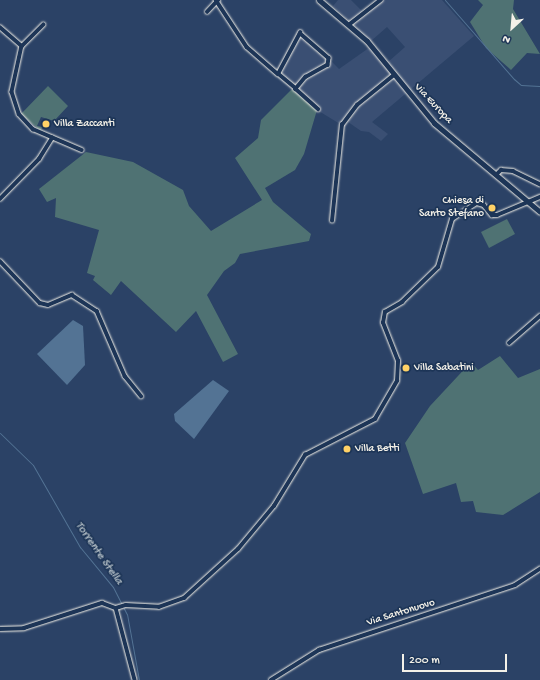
<!DOCTYPE html>
<html>
<head>
<meta charset="utf-8">
<style>
	body { margin:0 }
	#map { position:relative; width:540px; height:680px; overflow:hidden; background:#2b4266; font-family:"Gochi Hand",sans-serif }
	div>[style] { position:absolute }
	.built>* { inset:0; background:#3a4f73 }
	.green>* { inset:0; background:#4f7273 }
	.water>* { inset:0; background:#537394 }
	.stream>* { height:1px; margin:-0.5px; padding:0 0.5px; transform-origin:0.5px; border-radius:0.5px; background:#537394 }
	.roads { filter:drop-shadow(0 0 1px #f4f1e8) drop-shadow(0 0 1px #f4f1e8) }
	.street>* { height:3.5px; margin:-1.75px; padding:0 1.75px; transform-origin:1.75px; border-radius:1.75px; background:#1d3557 }
	.secondary>* { height:5px; margin:-2.5px; padding:0 2.5px; transform-origin:2.5px; border-radius:2.5px; background:#1d3557 }
	.dots>* { width:11px; height:11px; translate:-50% -50%; box-sizing:border-box; border:2px solid #1d3557; border-radius:50% }
	span { translate:-50% -50%; white-space:nowrap; text-align:center; line-height:1.15; -webkit-text-stroke:3.5px #1d3557; paint-order:stroke }
	.street-label { font-size:11px; color:#f4f1e8 }
	.poi-label { font-size:11px; color:#f4f1e8 }
	.left { translate:0 -50%; text-align:left }
	.right { translate:-100% -50%; text-align:right }
	.water-label { font-size:12px; color:#b4bfc6; font-style:italic }
	.north { position:absolute; left:492px; top:8px; width:40px; height:40px; -webkit-text-stroke:3px #1d3557; paint-order:stroke; rotate:206deg; font-size:11px; font-weight:700; line-height:16px; text-align:center; color:#f4f1e8 }
	.north::after { content:''; display:block; margin:auto; width:14px; height:18px; background:#f4f1e8; clip-path:polygon(50% 0,100% 100%,50% 72%,0 100%) }
	.scale { position:absolute; left:402px; top:654px; width:105px; height:18px; box-sizing:border-box; border:2px solid #f4f1e8; border-top:0; padding-left:5px; font-size:12px; line-height:14px; white-space:nowrap; color:#f4f1e8; -webkit-text-stroke:3px #1d3557; paint-order:stroke }
</style>
</head>
<body>
<div id="map">
	<div class="built">
		<i style="clip-path:polygon(338px 0,351px 0,363px 12px,377px 0,442px 0,474px 36px,372px 122px,388px 134px,381px 141px,369px 132px,361px 131px,348px 122px,345px 127px,317px 110px,274px 75px,299px 28px,339px 69px,373px 45px,388px 62px,405px 47px,387px 27px,371px 41px,333px 6px)"></i>
	</div>
	<div class="green">
		<i style="clip-path:polygon(478px 0,514px 0,513px 9px,540px 54px,527px 53px,511px 70px,486px 48px,470px 22px,483px 5px)"></i>
		<i style="clip-path:polygon(48px 86px,68px 106px,54px 121px,41px 117px,37px 126px,42px 127px,41px 131px,21px 114px)"></i>
		<i style="clip-path:polygon(292px 89px,317px 110px,304px 154px,295px 170px,265px 188px,273px 202px,311px 234px,309px 241px,240px 254px,235px 263px,224px 271px,207px 295px,238px 354px,223px 362px,196px 311px,176px 332px,121px 281px,111px 295px,93px 280px,95px 276px,87px 273px,99px 230px,55px 217px,56px 198px,47px 202px,39px 189px,86px 152px,133px 162px,183px 190px,189px 206px,211px 231px,262px 200px,235px 158px,258px 138px,261px 120px)"></i>
		<i style="clip-path:polygon(507px 219px,515px 234px,489px 248px,481px 232px)"></i>
		<i style="clip-path:polygon(500px 356px,518px 378px,540px 369px,540px 492px,503px 515px,476px 512px,473px 501px,461px 502px,456px 483px,423px 494px,405px 443px,430px 406px,471px 362px,478px 370px)"></i>
	</div>
	<div class="water">
		<i style="clip-path:polygon(73px 320px,83px 326px,85px 365px,67px 385px,37px 354px)"></i>
		<i style="clip-path:polygon(213px 380px,229px 391px,194px 439px,175px 421px,174px 414px)"></i>
	</div>
	<div class="stream">
		<i style="left:445px;top:0;width:105px;rotate:48.9deg"></i>
		<i style="left:514px;top:79px;width:9px;rotate:41deg"></i>
		<i style="left:521px;top:85px;width:19px;rotate:3deg"></i>
		<i style="left:0;top:433px;width:46px;rotate:44.1deg"></i>
		<i style="left:33px;top:465px;width:95px;rotate:60.2deg"></i>
		<i style="left:80px;top:547px;width:52px;rotate:50.5deg"></i>
		<i style="left:113px;top:587px;width:30px;rotate:63deg"></i>
		<i style="left:127px;top:614px;width:67px;rotate:79.7deg"></i>
	</div>
	<div class="roads">
		<div class="street">
			<i style="left:216px;top:0;width:56px;rotate:56.6deg"></i>
			<i style="left:247px;top:47px;width:41px;rotate:41.1deg"></i>
			<i style="left:278px;top:74px;width:47px;rotate:-61.8deg"></i>
			<i style="left:300px;top:33px;width:38px;rotate:41deg"></i>
			<i style="left:329px;top:58px;width:7px;rotate:98deg"></i>
			<i style="left:328px;top:65px;width:25px;rotate:151deg"></i>
			<i style="left:306px;top:77px;width:16px;rotate:130deg"></i>
			<i style="left:296px;top:89px;width:23px;rotate:-140deg"></i>
			<i style="left:207px;top:12px;width:16px;rotate:-47deg"></i>
			<i style="left:350px;top:24px;width:39px;rotate:-38deg"></i>
			<i style="left:0;top:27px;width:29px;rotate:41deg"></i>
			<i style="left:22px;top:46px;width:47px;rotate:102.3deg"></i>
			<i style="left:12px;top:92px;width:23px;rotate:72deg"></i>
			<i style="left:19px;top:114px;width:21px;rotate:47deg"></i>
			<i style="left:33px;top:129px;width:53px;rotate:23.2deg"></i>
			<i style="left:22px;top:46px;width:30px;rotate:-45deg"></i>
			<i style="left:296px;top:89px;width:30px;rotate:42deg"></i>
			<i style="left:496px;top:175px;width:7px;rotate:-45deg"></i>
			<i style="left:501px;top:170px;width:12px;rotate:5deg"></i>
			<i style="left:513px;top:171px;width:30px;rotate:26deg"></i>
			<i style="left:0;top:199px;width:56px;rotate:-45.7deg"></i>
			<i style="left:39px;top:159px;width:25px;rotate:-58deg"></i>
			<i style="left:332px;top:221px;width:97px;rotate:-84.1deg"></i>
			<i style="left:342px;top:125px;width:25px;rotate:-53deg"></i>
			<i style="left:357px;top:105px;width:48px;rotate:-39deg"></i>
			<i style="left:0;top:261px;width:58px;rotate:46.4deg"></i>
			<i style="left:40px;top:303px;width:8px;rotate:14deg"></i>
			<i style="left:48px;top:305px;width:26px;rotate:-23deg"></i>
			<i style="left:72px;top:295px;width:30px;rotate:33deg"></i>
			<i style="left:97px;top:311px;width:71px;rotate:66.7deg"></i>
			<i style="left:125px;top:376px;width:26px;rotate:51deg"></i>
			<i style="left:509px;top:343px;width:41px;rotate:-41.1deg"></i>
			<i style="left:116px;top:608px;width:10px;rotate:-17deg"></i>
			<i style="left:126px;top:605px;width:33px;rotate:3deg"></i>
			<i style="left:159px;top:607px;width:27px;rotate:-20deg"></i>
			<i style="left:184px;top:598px;width:73px;rotate:-42.2deg"></i>
			<i style="left:238px;top:549px;width:56px;rotate:-50.1deg"></i>
			<i style="left:274px;top:506px;width:60px;rotate:-58.7deg"></i>
			<i style="left:305px;top:455px;width:79px;rotate:-27.2deg"></i>
			<i style="left:375px;top:419px;width:44px;rotate:-59.9deg"></i>
			<i style="left:397px;top:381px;width:20px;rotate:-87deg"></i>
			<i style="left:398px;top:361px;width:41px;rotate:-111.5deg"></i>
			<i style="left:383px;top:323px;width:11px;rotate:-80deg"></i>
			<i style="left:385px;top:312px;width:20px;rotate:-30deg"></i>
			<i style="left:402px;top:302px;width:50px;rotate:-44.2deg"></i>
			<i style="left:438px;top:267px;width:50px;rotate:-73.7deg"></i>
			<i style="left:452px;top:219px;width:30px;rotate:-33deg"></i>
			<i style="left:477px;top:203px;width:7px;rotate:16deg"></i>
			<i style="left:484px;top:205px;width:13px;rotate:51deg"></i>
			<i style="left:492px;top:215px;width:5px"></i>
			<i style="left:497px;top:215px;width:47px;rotate:-22.7deg"></i>
			<i style="left:116px;top:608px;width:74px;rotate:75.2deg"></i>
			<i style="left:0;top:629px;width:24px;rotate:-2deg"></i>
			<i style="left:24px;top:628px;width:82px;rotate:-17.8deg"></i>
			<i style="left:102px;top:603px;width:15px;rotate:20deg"></i>
			<i style="left:271px;top:680px;width:57px;rotate:-32deg"></i>
			<i style="left:319px;top:650px;width:206px;rotate:-18.3deg"></i>
			<i style="left:515px;top:585px;width:30px;rotate:-33deg"></i>
		</div>
		<div class="secondary">
			<i style="left:319px;top:0;width:63px;rotate:40.5deg"></i>
			<i style="left:367px;top:41px;width:106px;rotate:50.7deg"></i>
			<i style="left:434px;top:123px;width:138px;rotate:40deg"></i>
		</div>
	</div>
	<div class="dots">
		<i style="left:46px;top:124px;background:#ffd166"></i>
		<i style="left:492px;top:208px;background:#ffd166"></i>
		<i style="left:406px;top:368px;background:#ffd166"></i>
		<i style="left:347px;top:449px;background:#ffd166"></i>
	</div>
	<div class="street-label">
		<span style="left:433px;top:104px;rotate:47deg">Via Europa</span>
		<span style="left:401px;top:613px;rotate:-17deg">Via Santonuovo</span>
	</div>
	<div class="poi-label">
		<span class="left" style="left:54px;top:124px">Villa Zaccanti</span>
		<span class="right" style="left:484px;top:208px">Chiesa di<br>Santo Stefano</span>
		<span class="left" style="left:414px;top:368px">Villa Sabatini</span>
		<span class="left" style="left:355px;top:449px">Villa Betti</span>
	</div>
	<div class="water-label">
		<span style="left:98px;top:554px;rotate:55deg">Torrente Stella</span>
	</div>
	<div class="north">N</div>
	<div class="scale">200 m</div>
</div>
</body>
</html>
